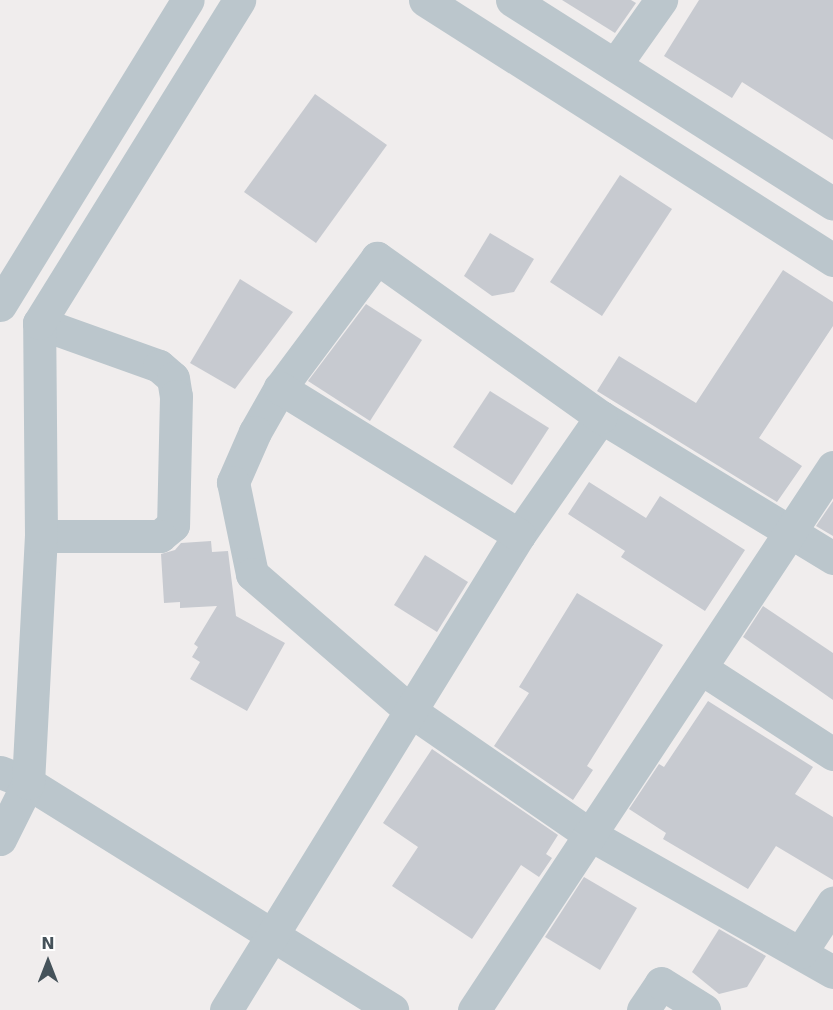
<!DOCTYPE html>
<html>
<head>
<meta charset="utf-8">
<style>
	body { margin:0 }
	#map { position:relative; width:833px; height:1010px; overflow:hidden; background:#f0eded; font-family:"DejaVu Sans",sans-serif }
	div>[style] { position:absolute }
	.building>* { inset:0; background:#c7cad0 }
	.minor>* { height:33px; margin:-16.5px; padding:0 16.5px; transform-origin:16.5px; border-radius:16.5px; background:#bbc6cc }
	span { translate:-50% -50%; white-space:nowrap; text-align:center; line-height:1.15; -webkit-text-stroke:4.5px #fff; paint-order:stroke }
	.north { position:absolute; left:18px; top:932px; width:60px; height:60px; -webkit-text-stroke:4px #fff; paint-order:stroke; rotate:0deg; font-size:16px; font-weight:700; line-height:24px; text-align:center; color:#45525a }
	.north::after { content:''; display:block; margin:auto; width:21px; height:27px; background:#45525a; clip-path:polygon(50% 0,100% 100%,50% 72%,0 100%) }
</style>
</head>
<body>
<div id="map">
	<div class="building">
		<i style="clip-path:polygon(562px 0,631px 0,636px 3px,615px 33px)"></i>
		<i style="clip-path:polygon(699px 0,833px 0,833px 140px,742px 82px,732px 98px,664px 56px)"></i>
		<i style="clip-path:polygon(315px 94px,387px 145px,316px 243px,244px 192px)"></i>
		<i style="clip-path:polygon(620px 175px,672px 209px,602px 316px,550px 282px)"></i>
		<i style="clip-path:polygon(490px 233px,534px 259px,514px 292px,492px 296px,464px 276px)"></i>
		<i style="clip-path:polygon(783px 270px,833px 302px,833px 326px,759px 438px,802px 466px,777px 502px,597px 391px,619px 356px,696px 403px)"></i>
		<i style="clip-path:polygon(240px 279px,293px 312px,235px 389px,190px 363px)"></i>
		<i style="clip-path:polygon(366px 304px,422px 340px,370px 421px,308px 381px)"></i>
		<i style="clip-path:polygon(490px 391px,549px 428px,512px 485px,453px 447px)"></i>
		<i style="clip-path:polygon(589px 482px,646px 518px,660px 496px,745px 550px,705px 611px,621px 557px,625px 551px,568px 514px)"></i>
		<i style="clip-path:polygon(833px 501px,833px 536px,816px 526px)"></i>
		<i style="clip-path:polygon(211px 541px,212px 552px,228px 551px,236px 616px,285px 643px,247px 711px,190px 679px,200px 662px,192px 657px,198px 647px,194px 644px,217px 606px,180px 608px,180px 602px,164px 603px,161px 554px,175px 550px,181px 543px)"></i>
		<i style="clip-path:polygon(425px 555px,468px 582px,437px 632px,394px 605px)"></i>
		<i style="clip-path:polygon(577px 593px,663px 645px,587px 766px,593px 770px,573px 800px,494px 746px,529px 693px,519px 687px)"></i>
		<i style="clip-path:polygon(763px 606px,833px 653px,833px 700px,743px 637px)"></i>
		<i style="clip-path:polygon(708px 701px,813px 767px,795px 794px,833px 817px,833px 880px,776px 846px,748px 889px,663px 839px,666px 833px,629px 809px,659px 764px,664px 767px)"></i>
		<i style="clip-path:polygon(432px 749px,558px 835px,546px 854px,552px 858px,539px 877px,521px 865px,472px 939px,392px 886px,418px 847px,383px 823px)"></i>
		<i style="clip-path:polygon(584px 877px,637px 908px,600px 970px,545px 937px)"></i>
		<i style="clip-path:polygon(719px 929px,766px 956px,747px 987px,719px 994px,692px 972px)"></i>
	</div>
	<div class="minor">
		<i style="left:425px;top:0;width:484px;rotate:32.5deg"></i>
		<i style="left:512px;top:0;width:380px;rotate:32.4deg"></i>
		<i style="left:615px;top:65px;width:80px;rotate:-54.7deg"></i>
		<i style="left:0;top:305px;width:358px;rotate:-58.4deg"></i>
		<i style="left:39px;top:323px;width:127px;rotate:19.7deg"></i>
		<i style="left:159px;top:366px;width:18px;rotate:41deg"></i>
		<i style="left:173px;top:378px;width:18px;rotate:81deg"></i>
		<i style="left:176px;top:396px;width:129px;rotate:91.3deg"></i>
		<i style="left:173px;top:525px;width:17px;rotate:140deg"></i>
		<i style="left:160px;top:536px;width:119px;rotate:180deg"></i>
		<i style="left:519px;top:535px;width:144px;rotate:-55.2deg"></i>
		<i style="left:833px;top:558px;width:271px;rotate:-148.7deg"></i>
		<i style="left:601px;top:417px;width:275px;rotate:-144.6deg"></i>
		<i style="left:377px;top:258px;width:162px;rotate:126.7deg"></i>
		<i style="left:280px;top:388px;width:51px;rotate:119.6deg"></i>
		<i style="left:255px;top:432px;width:55px;rotate:113.7deg"></i>
		<i style="left:233px;top:482px;width:94px;rotate:78.3deg"></i>
		<i style="left:252px;top:574px;width:211px;rotate:40.8deg"></i>
		<i style="left:412px;top:712px;width:215px;rotate:34.6deg"></i>
		<i style="left:589px;top:834px;width:280px;rotate:29.5deg"></i>
		<i style="left:702px;top:669px;width:156px;rotate:33deg"></i>
		<i style="left:0;top:772px;width:30px;rotate:21deg"></i>
		<i style="left:28px;top:783px;width:429px;rotate:31.9deg"></i>
		<i style="left:0;top:839px;width:63px;rotate:-63.4deg"></i>
		<i style="left:28px;top:783px;width:247px;rotate:-87deg"></i>
		<i style="left:41px;top:536px;width:213px;rotate:-90.5deg"></i>
		<i style="left:39px;top:323px;width:380px;rotate:-58.2deg"></i>
		<i style="left:801px;top:952px;width:59px;rotate:-56.9deg"></i>
		<i style="left:226px;top:1010px;width:558px;rotate:-58.33deg"></i>
		<i style="left:519px;top:535px;width:281px;rotate:-148.4deg"></i>
		<i style="left:474px;top:1010px;width:651px;rotate:-56.53deg"></i>
		<i style="left:643px;top:1010px;width:32px;rotate:-56deg"></i>
		<i style="left:661px;top:983px;width:51px;rotate:32.1deg"></i>
	</div>
	<div class="north">N</div>
</div>
</body>
</html>
